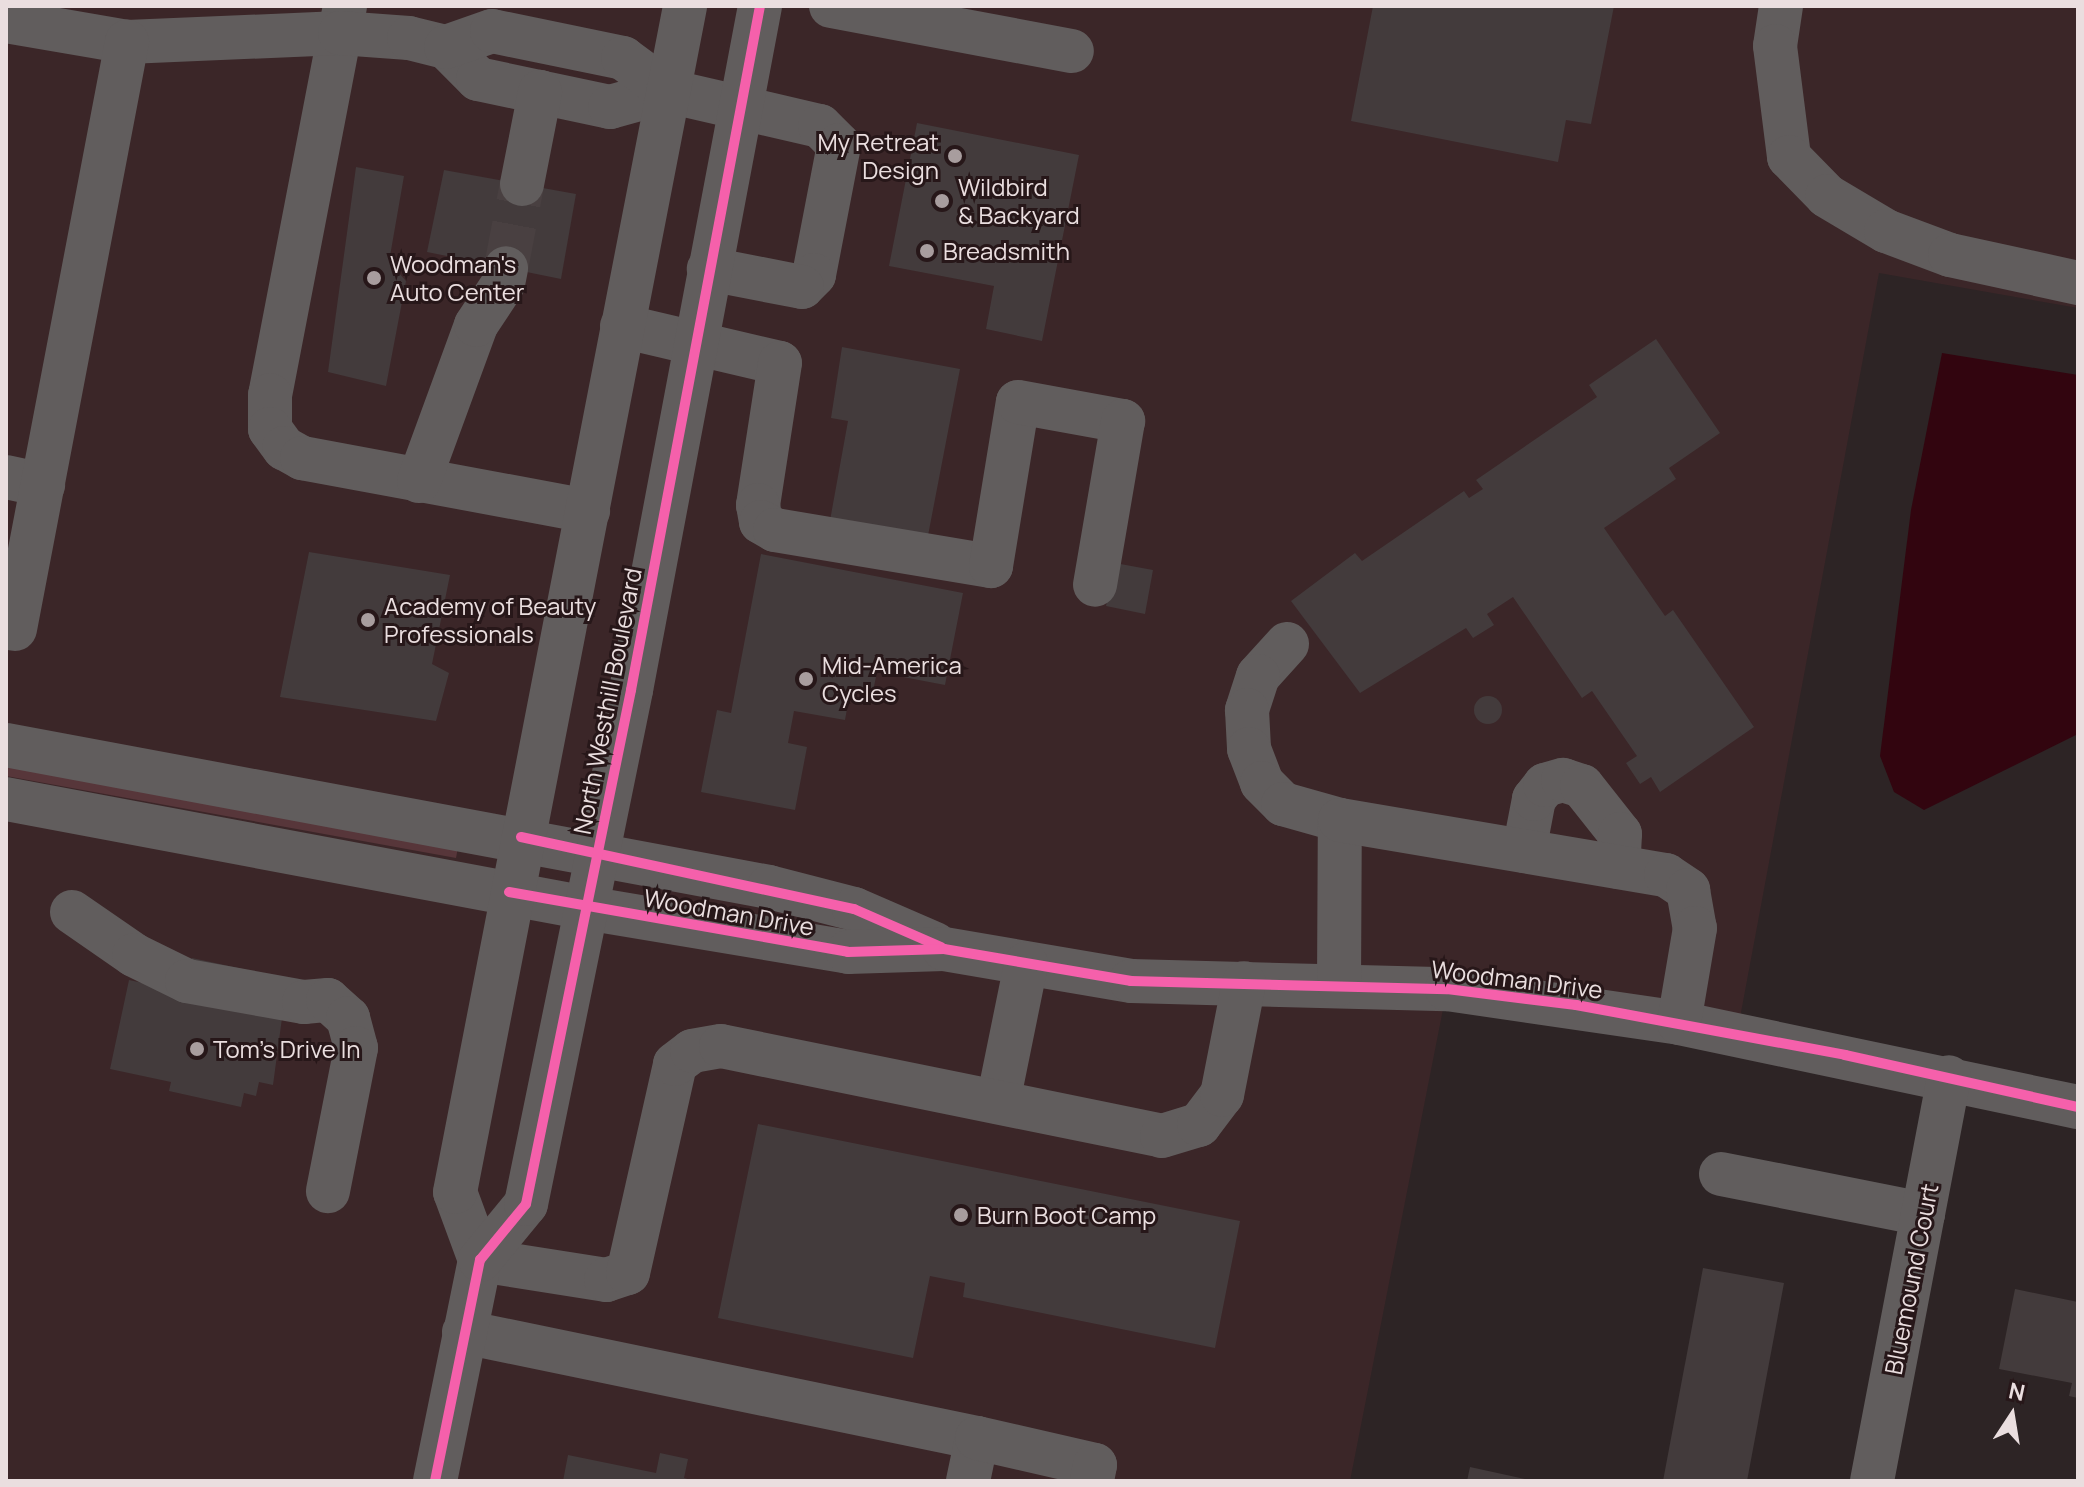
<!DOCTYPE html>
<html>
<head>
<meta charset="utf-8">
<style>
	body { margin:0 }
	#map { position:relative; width:2084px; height:1487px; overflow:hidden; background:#2d2425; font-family:Manrope,sans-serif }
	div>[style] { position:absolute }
	.built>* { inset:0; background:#3b2628 }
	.green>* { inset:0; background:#57363a }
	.water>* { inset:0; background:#32050f }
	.building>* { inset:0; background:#433b3c }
	.round { border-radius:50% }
	.minor-tunnel>* { height:44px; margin-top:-22px; transform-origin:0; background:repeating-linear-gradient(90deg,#494041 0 44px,transparent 0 66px) }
	.minor>* { height:44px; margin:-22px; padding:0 22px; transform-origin:22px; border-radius:22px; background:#615d5d }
	.cycleway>* { height:10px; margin:-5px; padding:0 5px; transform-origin:5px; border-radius:5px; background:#f560ab }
	.dots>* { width:22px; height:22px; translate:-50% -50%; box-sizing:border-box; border:4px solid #271719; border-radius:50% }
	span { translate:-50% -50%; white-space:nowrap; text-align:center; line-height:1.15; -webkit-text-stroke:6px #271719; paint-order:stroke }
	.poi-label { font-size:24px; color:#eadedf }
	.right { translate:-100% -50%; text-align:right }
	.left { translate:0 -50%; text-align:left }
	.street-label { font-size:24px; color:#eadedf }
	.frame { position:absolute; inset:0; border:8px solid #eadedf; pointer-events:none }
	.north { position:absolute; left:1972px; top:1375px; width:80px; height:80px; -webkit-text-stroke:6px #271719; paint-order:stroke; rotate:12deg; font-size:22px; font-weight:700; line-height:32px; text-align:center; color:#eadedf }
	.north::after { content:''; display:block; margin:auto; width:28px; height:36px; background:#eadedf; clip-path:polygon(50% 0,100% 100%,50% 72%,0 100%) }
</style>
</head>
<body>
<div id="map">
	<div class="built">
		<i style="clip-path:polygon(6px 6px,2078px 6px,2078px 308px,1879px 273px,1737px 1034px,1447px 989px,1350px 1481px,6px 1481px)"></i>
	</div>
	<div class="green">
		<i style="clip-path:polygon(6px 763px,458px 847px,456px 858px,6px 776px)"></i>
	</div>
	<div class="water">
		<i style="clip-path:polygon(1942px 353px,2078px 375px,2078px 734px,1924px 810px,1894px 792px,1880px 756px,1911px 510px)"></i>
	</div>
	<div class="building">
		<i style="clip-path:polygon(1373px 6px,1614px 6px,1591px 124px,1566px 120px,1558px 162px,1351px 121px)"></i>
		<i style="clip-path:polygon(917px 123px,1079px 155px,1042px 341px,986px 329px,994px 286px,889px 266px)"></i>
		<i style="clip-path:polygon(356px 167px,404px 176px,389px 262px,406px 281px,386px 386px,328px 372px)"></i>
		<i style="clip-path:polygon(444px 170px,576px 194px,561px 279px,427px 252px)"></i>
		<i style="clip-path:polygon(1656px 339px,1720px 433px,1669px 468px,1676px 479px,1604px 528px,1665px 616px,1673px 610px,1754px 727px,1660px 792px,1651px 777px,1640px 784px,1626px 763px,1637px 756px,1592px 691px,1582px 698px,1513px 597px,1487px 614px,1494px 625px,1473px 638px,1466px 628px,1360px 693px,1291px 601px,1355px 553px,1362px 561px,1464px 491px,1469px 498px,1483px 489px,1476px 480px,1597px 397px,1589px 385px)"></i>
		<i style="clip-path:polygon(842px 347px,960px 369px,926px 546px,829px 526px,848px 421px,831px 418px)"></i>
		<i style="clip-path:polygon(309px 552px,450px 575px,432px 664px,449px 673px,436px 721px,280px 697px)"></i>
		<i style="clip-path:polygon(761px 554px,963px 593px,945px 685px,877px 672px,872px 696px,850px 692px,845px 720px,794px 711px,788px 743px,807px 747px,795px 810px,701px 792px,717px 710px,731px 713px)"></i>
		<i style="clip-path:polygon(1115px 563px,1153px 570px,1145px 614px,1106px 606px)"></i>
		<i class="round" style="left:1474px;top:696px;width:28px;height:28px"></i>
		<i style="clip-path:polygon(192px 958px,243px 969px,282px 1018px,273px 1085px,259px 1082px,256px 1096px,244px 1093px,241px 1107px,169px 1091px,171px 1082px,110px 1069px,129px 980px,185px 992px)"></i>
		<i style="clip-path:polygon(758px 1124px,1240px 1221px,1215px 1348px,963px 1297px,965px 1283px,930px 1276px,913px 1358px,718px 1318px)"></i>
		<i style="clip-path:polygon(1703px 1268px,1784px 1283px,1747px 1481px,1663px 1481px)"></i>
		<i style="clip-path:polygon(2015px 1289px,2078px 1302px,2078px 1398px,2069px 1396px,2072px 1383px,1999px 1369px)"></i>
		<i style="clip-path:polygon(660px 1453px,688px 1459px,684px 1478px,694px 1481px,563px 1481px,568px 1455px,656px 1473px)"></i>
		<i style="clip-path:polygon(1470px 1467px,1529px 1480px,1529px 1481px,1467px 1481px)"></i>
	</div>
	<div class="minor-tunnel">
		<i style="left:506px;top:268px;width:86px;rotate:-79.2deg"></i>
	</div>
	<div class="minor">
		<i style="left:345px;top:6px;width:396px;rotate:100.9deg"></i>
		<i style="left:270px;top:395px;width:34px;rotate:90deg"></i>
		<i style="left:270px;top:429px;width:24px;rotate:54deg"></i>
		<i style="left:284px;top:448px;width:21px;rotate:29deg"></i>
		<i style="left:302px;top:458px;width:291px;rotate:10.5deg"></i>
		<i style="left:831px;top:6px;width:245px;rotate:10.6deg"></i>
		<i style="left:1781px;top:6px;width:40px;rotate:98.5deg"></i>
		<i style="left:1775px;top:46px;width:112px;rotate:82.8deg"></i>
		<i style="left:1789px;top:157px;width:54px;rotate:45.7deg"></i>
		<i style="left:1827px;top:196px;width:69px;rotate:30.7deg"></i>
		<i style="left:1886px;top:231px;width:68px;rotate:20.6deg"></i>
		<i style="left:1950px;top:255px;width:131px;rotate:12.3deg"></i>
		<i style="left:6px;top:21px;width:123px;rotate:9.8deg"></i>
		<i style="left:127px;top:42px;width:213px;rotate:-2.4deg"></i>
		<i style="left:340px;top:33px;width:69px;rotate:4.1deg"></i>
		<i style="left:409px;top:38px;width:38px;rotate:14deg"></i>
		<i style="left:446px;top:47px;width:45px;rotate:45deg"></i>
		<i style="left:478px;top:79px;width:135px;rotate:12deg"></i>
		<i style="left:610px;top:107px;width:60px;rotate:-15.4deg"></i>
		<i style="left:446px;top:47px;width:49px;rotate:-19.2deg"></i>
		<i style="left:492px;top:31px;width:134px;rotate:11.6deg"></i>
		<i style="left:623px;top:58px;width:56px;rotate:36.3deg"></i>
		<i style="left:668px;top:91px;width:156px;rotate:13deg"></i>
		<i style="left:820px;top:126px;width:27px;rotate:45deg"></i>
		<i style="left:839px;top:145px;width:132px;rotate:100.9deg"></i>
		<i style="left:814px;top:275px;width:17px;rotate:135deg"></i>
		<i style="left:802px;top:287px;width:95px;rotate:-169deg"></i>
		<i style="left:522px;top:184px;width:94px;rotate:-78.9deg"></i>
		<i style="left:622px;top:326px;width:162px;rotate:13.2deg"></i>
		<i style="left:780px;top:363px;width:144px;rotate:98.8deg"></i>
		<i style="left:758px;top:505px;width:17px;rotate:80deg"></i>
		<i style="left:761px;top:522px;width:16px;rotate:30deg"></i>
		<i style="left:775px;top:530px;width:219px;rotate:9.5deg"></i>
		<i style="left:991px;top:566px;width:166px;rotate:-80.7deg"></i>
		<i style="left:1018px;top:402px;width:107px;rotate:10.3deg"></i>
		<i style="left:1123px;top:421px;width:166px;rotate:99.7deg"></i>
		<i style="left:6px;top:477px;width:38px;rotate:12deg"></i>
		<i style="left:419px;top:481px;width:166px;rotate:-69.9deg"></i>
		<i style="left:476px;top:325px;width:49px;rotate:-56.6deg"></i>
		<i style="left:503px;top:284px;width:16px;rotate:-79deg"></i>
		<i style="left:15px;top:629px;width:598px;rotate:-79.2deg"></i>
		<i style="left:1287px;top:644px;width:43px;rotate:132.2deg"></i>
		<i style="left:1258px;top:676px;width:36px;rotate:108deg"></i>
		<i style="left:1247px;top:710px;width:39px;rotate:87deg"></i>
		<i style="left:1249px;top:749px;width:36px;rotate:69deg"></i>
		<i style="left:1262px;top:783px;width:30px;rotate:45deg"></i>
		<i style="left:1283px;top:804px;width:59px;rotate:15.7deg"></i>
		<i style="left:6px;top:745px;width:776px;rotate:10.54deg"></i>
		<i style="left:769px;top:887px;width:88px;rotate:14.5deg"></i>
		<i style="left:854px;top:909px;width:88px;rotate:23.4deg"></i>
		<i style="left:6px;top:799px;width:590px;rotate:10.64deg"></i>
		<i style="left:586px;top:908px;width:266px;rotate:9.5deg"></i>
		<i style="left:848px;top:952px;width:96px;rotate:-1.8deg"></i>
		<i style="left:944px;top:949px;width:190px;rotate:9.7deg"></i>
		<i style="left:1131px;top:981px;width:316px;rotate:1.5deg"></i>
		<i style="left:1447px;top:989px;width:234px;rotate:8.3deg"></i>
		<i style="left:1679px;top:1023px;width:408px;rotate:11.9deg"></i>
		<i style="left:1524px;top:851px;width:53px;rotate:-79.1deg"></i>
		<i style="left:1534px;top:799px;width:18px;rotate:-52deg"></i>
		<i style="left:1545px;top:785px;width:19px;rotate:-16deg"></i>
		<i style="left:1563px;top:780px;width:20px;rotate:18deg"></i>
		<i style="left:1582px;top:786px;width:61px;rotate:51.6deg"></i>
		<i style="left:1620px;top:834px;width:33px;rotate:93deg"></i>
		<i style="left:72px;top:912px;width:75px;rotate:34.7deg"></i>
		<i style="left:134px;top:955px;width:59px;rotate:26.1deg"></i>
		<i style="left:187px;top:981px;width:119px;rotate:10.2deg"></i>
		<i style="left:304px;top:1002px;width:24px;rotate:-5deg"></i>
		<i style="left:328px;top:1000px;width:27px;rotate:42deg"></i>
		<i style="left:348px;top:1018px;width:31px;rotate:75deg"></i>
		<i style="left:356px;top:1048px;width:146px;rotate:101.1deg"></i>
		<i style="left:1339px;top:984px;width:164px;rotate:-89.7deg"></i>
		<i style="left:1340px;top:820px;width:331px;rotate:9.6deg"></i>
		<i style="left:1666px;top:875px;width:27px;rotate:34deg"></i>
		<i style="left:1688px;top:890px;width:39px;rotate:80deg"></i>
		<i style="left:1695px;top:928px;width:96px;rotate:99.6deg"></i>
		<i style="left:998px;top:1102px;width:141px;rotate:-78.5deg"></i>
		<i style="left:1721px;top:1174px;width:206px;rotate:11.2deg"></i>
		<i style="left:480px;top:1260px;width:72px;rotate:-110.2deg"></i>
		<i style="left:455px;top:1192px;width:1208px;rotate:-79.02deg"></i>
		<i style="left:480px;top:1260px;width:128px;rotate:9deg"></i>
		<i style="left:606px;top:1280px;width:23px;rotate:-18deg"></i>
		<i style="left:628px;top:1273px;width:214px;rotate:-77.3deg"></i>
		<i style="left:675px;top:1064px;width:21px;rotate:-37deg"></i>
		<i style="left:692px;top:1051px;width:29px;rotate:-10deg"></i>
		<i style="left:721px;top:1046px;width:450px;rotate:11.5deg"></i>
		<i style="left:1162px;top:1136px;width:39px;rotate:-17deg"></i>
		<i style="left:1199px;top:1125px;width:38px;rotate:-53deg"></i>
		<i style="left:1222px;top:1095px;width:114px;rotate:-78.9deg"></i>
		<i style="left:464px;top:1332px;width:524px;rotate:11.67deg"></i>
		<i style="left:977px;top:1438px;width:44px;rotate:101.8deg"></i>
		<i style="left:977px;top:1438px;width:121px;rotate:12.9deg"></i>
		<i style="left:1095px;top:1465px;width:16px;rotate:101deg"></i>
		<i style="left:435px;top:1481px;width:226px;rotate:-78.5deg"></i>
		<i style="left:480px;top:1260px;width:72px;rotate:-50.6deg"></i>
		<i style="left:526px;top:1204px;width:525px;rotate:-78.45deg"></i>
		<i style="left:631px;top:690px;width:696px;rotate:-79.32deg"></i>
		<i style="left:1872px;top:1481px;width:411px;rotate:-79.2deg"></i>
	</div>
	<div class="cycleway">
		<i style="left:521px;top:837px;width:341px;rotate:12.2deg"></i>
		<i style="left:854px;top:909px;width:95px;rotate:23.6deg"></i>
		<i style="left:509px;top:892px;width:344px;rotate:10deg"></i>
		<i style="left:848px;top:952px;width:96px;rotate:-1.8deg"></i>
		<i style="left:944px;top:949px;width:190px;rotate:9.7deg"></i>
		<i style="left:1131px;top:981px;width:316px;rotate:1.5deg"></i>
		<i style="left:1447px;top:989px;width:130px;rotate:7.1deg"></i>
		<i style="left:1576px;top:1005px;width:274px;rotate:10.5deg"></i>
		<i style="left:1845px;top:1055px;width:239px;rotate:12.6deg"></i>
		<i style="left:435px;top:1481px;width:226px;rotate:-78.5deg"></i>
		<i style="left:480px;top:1260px;width:72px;rotate:-50.6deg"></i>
		<i style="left:526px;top:1204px;width:525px;rotate:-78.45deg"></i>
		<i style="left:631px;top:690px;width:696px;rotate:-79.32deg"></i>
	</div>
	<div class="dots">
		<i style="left:955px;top:156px;background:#a89d9e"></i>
		<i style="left:942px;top:201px;background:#a89d9e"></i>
		<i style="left:927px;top:251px;background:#a89d9e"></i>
		<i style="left:374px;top:278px;background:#a89d9e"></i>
		<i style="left:368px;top:620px;background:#a89d9e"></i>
		<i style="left:806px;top:679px;background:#a89d9e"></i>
		<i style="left:197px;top:1049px;background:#a89d9e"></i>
		<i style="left:961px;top:1215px;background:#a89d9e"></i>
	</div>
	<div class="poi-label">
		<span class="right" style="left:939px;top:156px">My Retreat<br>Design</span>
		<span class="left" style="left:958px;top:201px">Wildbird<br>&amp; Backyard</span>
		<span class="left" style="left:943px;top:251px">Breadsmith</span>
		<span class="left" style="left:390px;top:278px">Woodman's<br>Auto Center</span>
		<span class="left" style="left:384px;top:620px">Academy of Beauty<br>Professionals</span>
		<span class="left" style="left:822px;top:679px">Mid-America<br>Cycles</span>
		<span class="left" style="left:213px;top:1049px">Tom's Drive In</span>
		<span class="left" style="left:977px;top:1215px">Burn Boot Camp</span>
	</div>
	<div class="street-label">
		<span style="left:607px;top:701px;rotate:-79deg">North Westhill Boulevard</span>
		<span style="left:729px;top:912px;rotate:10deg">Woodman Drive</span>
		<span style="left:1517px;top:979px;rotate:7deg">Woodman Drive</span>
		<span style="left:1911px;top:1279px;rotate:-79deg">Bluemound Court</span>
	</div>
	<div class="frame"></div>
	<div class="north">N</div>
</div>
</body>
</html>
